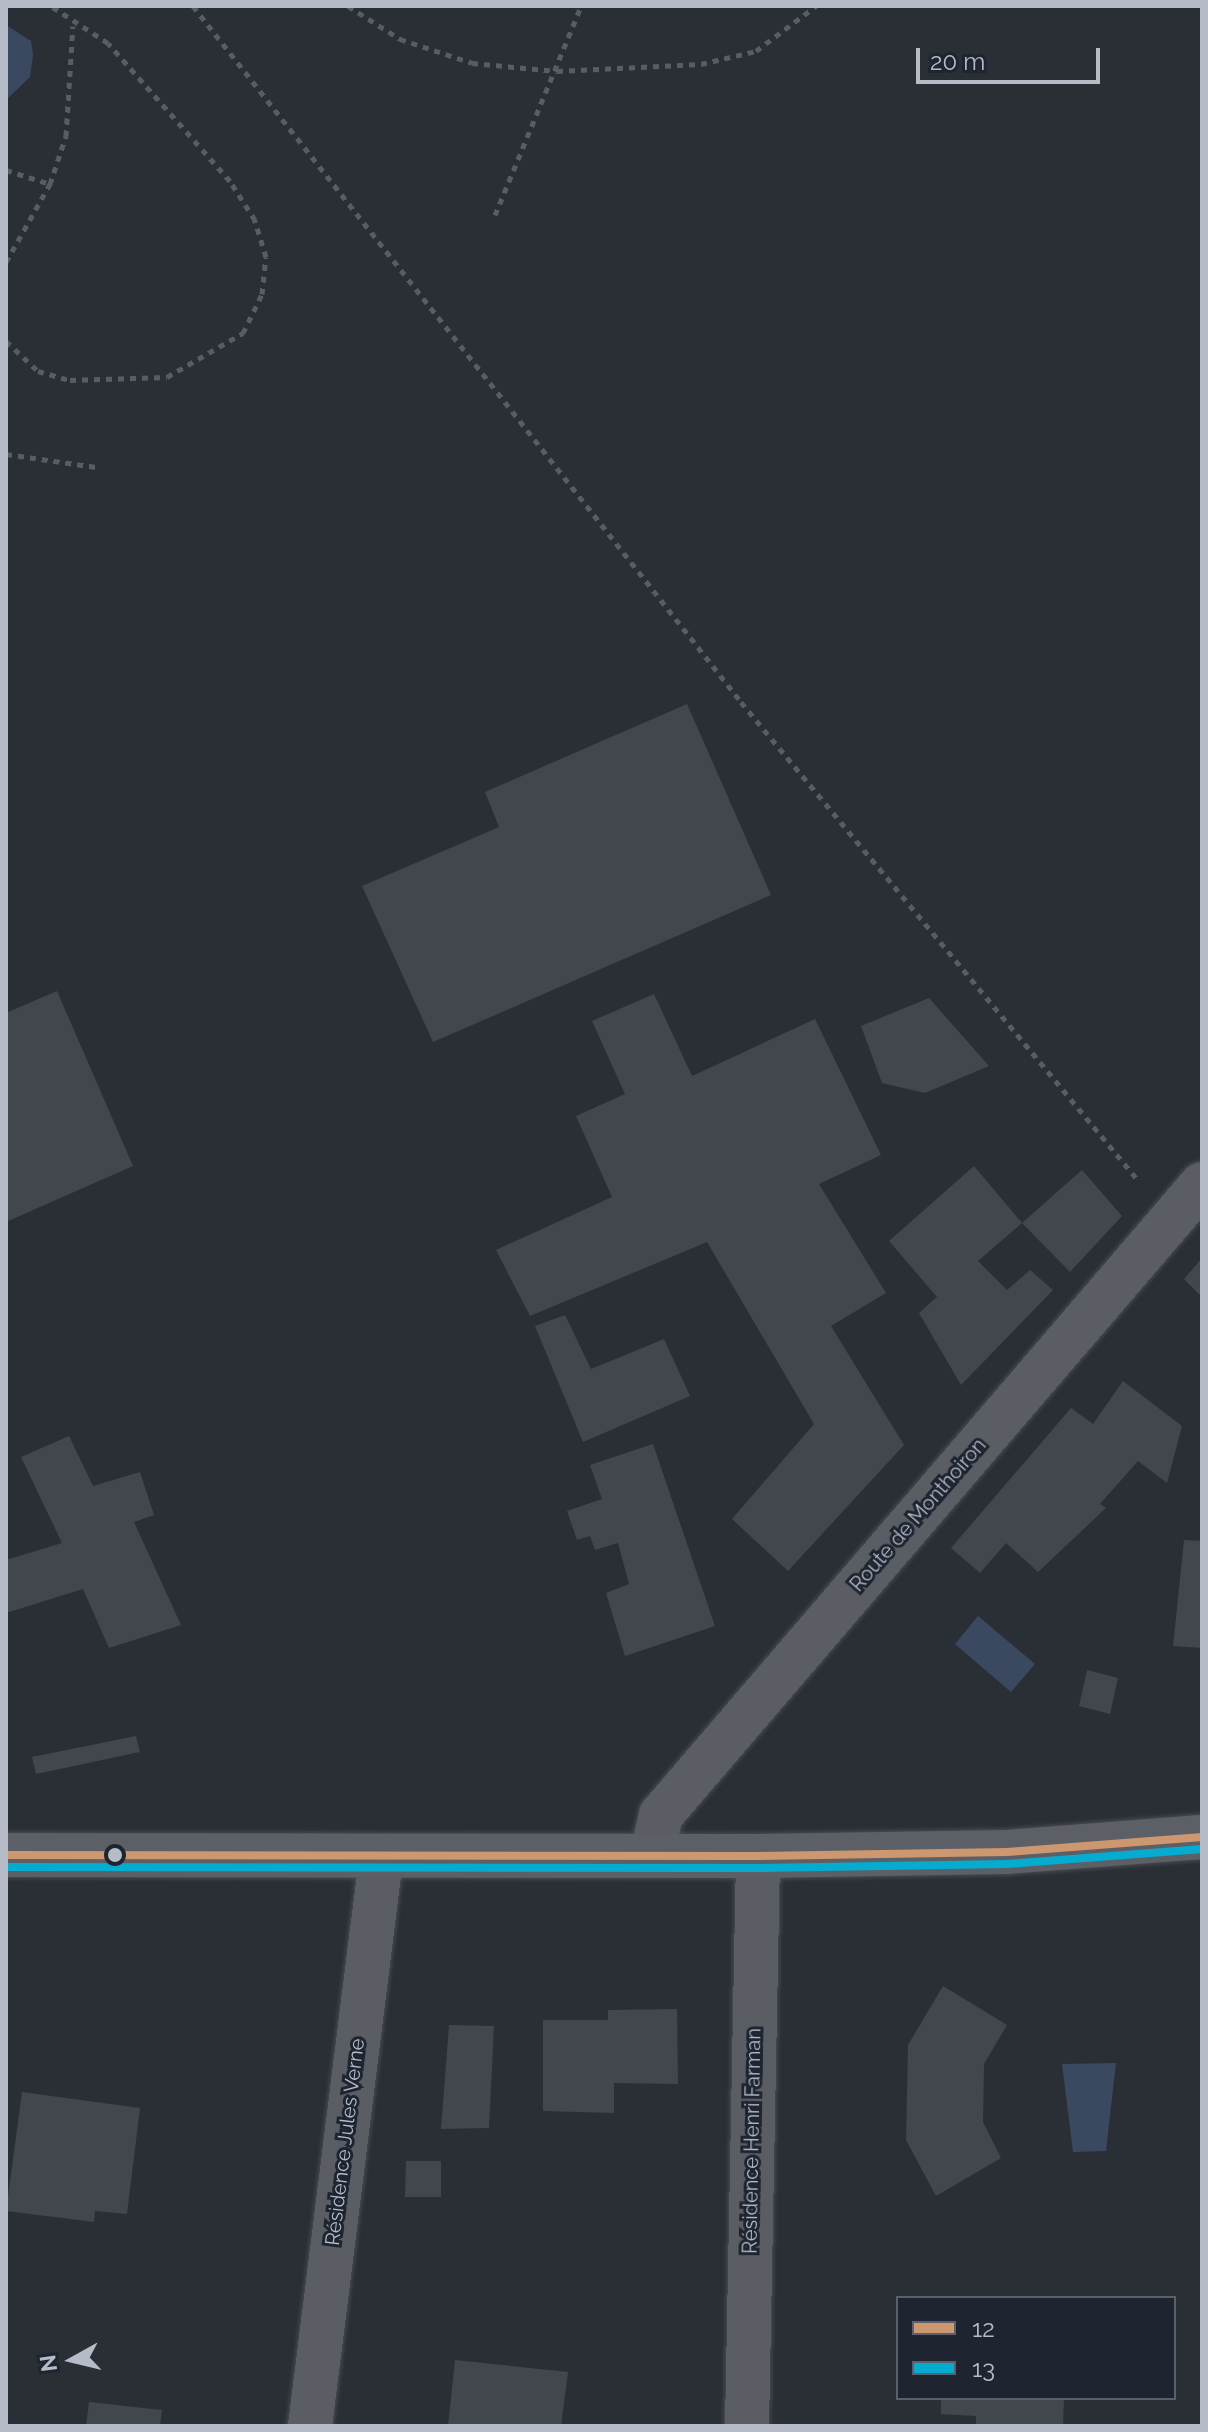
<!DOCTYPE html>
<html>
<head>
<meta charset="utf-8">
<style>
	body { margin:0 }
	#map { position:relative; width:1208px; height:2432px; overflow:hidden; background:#2a2f36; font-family:Raleway,sans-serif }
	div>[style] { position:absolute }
	.water>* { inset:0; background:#3a495f }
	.building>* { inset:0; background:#42474d }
	.path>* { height:5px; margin-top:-2.5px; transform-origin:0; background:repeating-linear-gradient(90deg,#585d61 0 6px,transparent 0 12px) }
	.roads { filter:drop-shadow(0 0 2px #484b51) drop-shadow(0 0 2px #484b51) }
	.minor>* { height:44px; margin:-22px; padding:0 22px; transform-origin:22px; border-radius:22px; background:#5a5d64 }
	.primary>* { height:44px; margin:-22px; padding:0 22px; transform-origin:22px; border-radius:22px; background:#5c6066 }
	.bus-1>* { height:8px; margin:-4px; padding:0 4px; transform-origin:4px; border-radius:4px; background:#cd976f }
	.bus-2>* { height:8px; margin:-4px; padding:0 4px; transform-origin:4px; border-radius:4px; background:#06acd0 }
	.dots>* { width:22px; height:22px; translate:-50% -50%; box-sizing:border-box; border:4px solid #1e2530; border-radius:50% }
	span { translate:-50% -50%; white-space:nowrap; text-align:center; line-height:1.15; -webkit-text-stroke:6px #1e2530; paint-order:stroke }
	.street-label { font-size:20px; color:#b5bbc7 }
	.frame { position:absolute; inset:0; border:8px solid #b5bbc7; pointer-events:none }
	.legend { position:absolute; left:896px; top:2296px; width:280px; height:104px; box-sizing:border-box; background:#1e2530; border:2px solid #5a616c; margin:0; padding:10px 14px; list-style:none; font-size:24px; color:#b5bbc7 }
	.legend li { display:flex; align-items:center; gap:16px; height:40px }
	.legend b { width:40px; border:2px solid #5a616c }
	.north { position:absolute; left:32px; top:2320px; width:80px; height:80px; -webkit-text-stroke:6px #1e2530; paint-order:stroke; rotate:262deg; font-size:22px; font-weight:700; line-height:32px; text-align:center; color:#b5bbc7 }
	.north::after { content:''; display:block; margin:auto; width:28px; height:36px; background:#b5bbc7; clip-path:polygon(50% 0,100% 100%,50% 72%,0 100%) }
	.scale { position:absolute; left:916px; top:48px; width:184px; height:36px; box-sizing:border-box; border:4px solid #b5bbc7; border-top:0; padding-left:10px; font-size:24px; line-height:28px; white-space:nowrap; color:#b5bbc7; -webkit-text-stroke:6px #1e2530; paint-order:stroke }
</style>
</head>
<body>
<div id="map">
	<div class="water">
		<i style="clip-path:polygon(6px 25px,31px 41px,33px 55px,30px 77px,6px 100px)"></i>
		<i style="clip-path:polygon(978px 1616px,1035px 1664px,1011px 1692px,955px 1644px)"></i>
		<i style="clip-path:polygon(1116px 2063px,1106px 2151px,1073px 2152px,1062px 2064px)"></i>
	</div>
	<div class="building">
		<i style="clip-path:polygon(687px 704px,771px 895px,433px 1042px,362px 886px,499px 827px,485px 792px)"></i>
		<i style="clip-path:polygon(57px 991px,133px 1166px,6px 1222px,6px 1013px)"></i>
		<i style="clip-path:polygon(654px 994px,692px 1076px,815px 1019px,881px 1155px,819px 1184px,886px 1293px,831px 1326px,904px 1445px,788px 1571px,732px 1519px,814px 1424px,707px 1242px,530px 1316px,496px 1250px,612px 1197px,576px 1116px,625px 1094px,592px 1021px)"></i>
		<i style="clip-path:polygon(929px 998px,989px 1066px,925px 1093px,882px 1083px,861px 1026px)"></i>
		<i style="clip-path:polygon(974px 1166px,1022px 1223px,978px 1261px,1007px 1290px,1030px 1270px,1053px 1290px,961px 1385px,919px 1313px,937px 1297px,889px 1241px)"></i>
		<i style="clip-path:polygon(1082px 1170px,1122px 1216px,1070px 1272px,1022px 1223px)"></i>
		<i style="clip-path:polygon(1202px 1258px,1202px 1297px,1184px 1279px)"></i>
		<i style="clip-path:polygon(565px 1315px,591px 1369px,664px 1339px,690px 1396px,583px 1442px,535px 1326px)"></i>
		<i style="clip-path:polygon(1123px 1381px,1182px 1426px,1167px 1483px,1138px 1461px,1100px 1504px,1106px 1508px,1038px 1572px,1006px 1543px,980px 1573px,951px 1548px,1071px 1408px,1093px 1424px)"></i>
		<i style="clip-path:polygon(69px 1436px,93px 1486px,140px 1472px,154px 1515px,134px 1522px,181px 1625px,109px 1648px,83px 1589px,6px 1613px,6px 1560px,62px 1543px,21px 1457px)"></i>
		<i style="clip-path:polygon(653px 1444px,715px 1626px,625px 1656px,606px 1593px,629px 1584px,618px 1543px,595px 1550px,590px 1536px,577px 1540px,567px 1511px,602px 1499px,590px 1465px)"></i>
		<i style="clip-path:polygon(1184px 1540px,1202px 1541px,1202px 1648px,1173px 1646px)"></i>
		<i style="clip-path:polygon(1087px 1670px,1118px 1678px,1110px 1714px,1079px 1706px)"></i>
		<i style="clip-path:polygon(136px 1736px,140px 1752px,36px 1774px,32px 1757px)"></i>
		<i style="clip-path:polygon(943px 1986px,1007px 2025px,984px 2064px,983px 2122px,1001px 2158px,936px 2196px,906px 2140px,908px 2045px)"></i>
		<i style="clip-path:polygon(677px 2009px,678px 2084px,614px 2083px,614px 2113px,543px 2111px,543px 2020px,608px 2020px,608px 2010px)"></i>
		<i style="clip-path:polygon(449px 2025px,494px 2026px,489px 2128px,441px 2129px)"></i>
		<i style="clip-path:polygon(22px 2092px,140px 2108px,127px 2214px,95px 2211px,94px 2222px,6px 2211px)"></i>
		<i style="clip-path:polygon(406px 2161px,441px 2161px,441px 2197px,405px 2197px)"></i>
		<i style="clip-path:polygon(455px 2360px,568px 2372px,561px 2426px,448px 2426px)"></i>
		<i style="clip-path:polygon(941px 2398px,1064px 2398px,1063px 2426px,976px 2426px,976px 2416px,941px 2414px)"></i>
		<i style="clip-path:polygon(89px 2402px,162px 2410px,160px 2426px,86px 2426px)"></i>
	</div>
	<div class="path">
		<i style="left:193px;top:6px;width:886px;rotate:51.78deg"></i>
		<i style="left:741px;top:702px;width:620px;rotate:50.3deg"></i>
		<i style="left:348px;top:6px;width:62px;rotate:32.4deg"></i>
		<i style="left:400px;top:39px;width:76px;rotate:18.4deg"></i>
		<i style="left:472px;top:63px;width:85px;rotate:5.4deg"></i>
		<i style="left:557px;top:71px;width:144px;rotate:-2.8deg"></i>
		<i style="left:701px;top:64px;width:57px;rotate:-13.3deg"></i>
		<i style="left:756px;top:51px;width:75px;rotate:-36.9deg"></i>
		<i style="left:6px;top:170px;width:46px;rotate:17.7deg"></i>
		<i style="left:495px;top:215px;width:226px;rotate:-67.6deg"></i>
		<i style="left:6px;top:262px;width:90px;rotate:-60.6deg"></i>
		<i style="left:50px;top:184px;width:51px;rotate:-71.6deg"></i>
		<i style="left:66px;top:136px;width:110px;rotate:-86.4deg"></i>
		<i style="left:6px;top:341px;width:44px;rotate:43.2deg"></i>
		<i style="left:38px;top:371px;width:33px;rotate:16deg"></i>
		<i style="left:70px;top:380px;width:97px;rotate:-1.8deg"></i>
		<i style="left:167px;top:377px;width:88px;rotate:-30.1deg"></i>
		<i style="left:243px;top:333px;width:43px;rotate:-64deg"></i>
		<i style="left:262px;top:294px;width:37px;rotate:-84deg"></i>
		<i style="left:266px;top:257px;width:39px;rotate:-107deg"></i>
		<i style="left:255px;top:220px;width:46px;rotate:-122.7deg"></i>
		<i style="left:230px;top:181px;width:184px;rotate:-131.5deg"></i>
		<i style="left:108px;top:43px;width:68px;rotate:-147deg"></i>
		<i style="left:6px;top:454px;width:91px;rotate:8.2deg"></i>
	</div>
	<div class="roads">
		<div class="minor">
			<i style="left:652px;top:1854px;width:40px;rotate:-77deg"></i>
			<i style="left:661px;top:1815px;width:831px;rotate:-49.39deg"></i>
			<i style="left:310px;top:2426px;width:571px;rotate:-82.86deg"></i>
			<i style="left:747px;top:2426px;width:570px;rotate:-88.89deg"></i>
		</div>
		<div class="primary">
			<i style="left:6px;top:1855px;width:752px;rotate:0.08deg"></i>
			<i style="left:758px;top:1856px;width:249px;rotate:-0.9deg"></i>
			<i style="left:1007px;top:1852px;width:196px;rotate:-4.4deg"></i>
		</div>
	</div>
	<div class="bus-1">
		<i style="left:6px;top:1855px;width:752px;rotate:0.08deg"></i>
		<i style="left:758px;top:1856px;width:249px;rotate:-0.9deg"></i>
		<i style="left:1007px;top:1852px;width:196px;rotate:-4.4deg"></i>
	</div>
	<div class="bus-2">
		<i style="left:6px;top:1867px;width:752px;rotate:0.08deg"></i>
		<i style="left:758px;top:1868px;width:249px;rotate:-0.9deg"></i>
		<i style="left:1007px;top:1864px;width:196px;rotate:-4.4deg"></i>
	</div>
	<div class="dots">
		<i style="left:115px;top:1855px;background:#b5bbc7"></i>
	</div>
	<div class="street-label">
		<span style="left:918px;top:1515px;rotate:-49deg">Route de Monthoiron</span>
		<span style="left:752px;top:2141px;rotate:-89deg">Résidence Henri Farman</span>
		<span style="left:345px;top:2142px;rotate:-83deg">Résidence Jules Verne</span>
	</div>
	<div class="frame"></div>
	<ul class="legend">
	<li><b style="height:10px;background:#cd976f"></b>12</li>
	<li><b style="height:10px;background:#06acd0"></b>13</li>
	</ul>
	<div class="north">N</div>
	<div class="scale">20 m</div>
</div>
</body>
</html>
